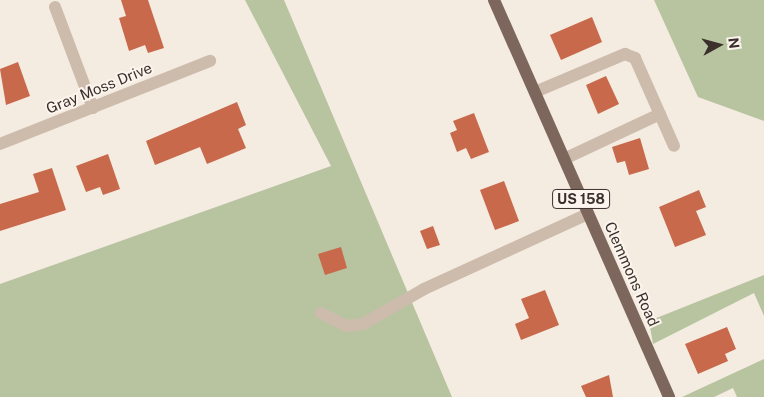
<!DOCTYPE html>
<html>
<head>
<meta charset="utf-8">
<style>
	body { margin:0 }
	#map { position:relative; width:764px; height:397px; overflow:hidden; background:#f4ebe1; font-family:"Public Sans",sans-serif }
	div>[style] { position:absolute }
	.green>* { inset:0; background:#b8c4a0 }
	.building>* { inset:0; background:#c8694b }
	.minor>* { height:12px; margin:-6px; padding:0 6px; transform-origin:6px; border-radius:6px; background:#cdbbac }
	.major>* { height:12px; margin:-6px; padding:0 6px; transform-origin:6px; border-radius:6px; background:#7d675c }
	span { translate:-50% -50%; white-space:nowrap; text-align:center; line-height:1.15; -webkit-text-stroke:4px #fbf5ee; paint-order:stroke }
	.shield-label span { padding:1px 4px; background:#fbf5ee; border:1px solid; border-radius:4px; -webkit-text-stroke-width:0 }
	.shield-label { font-size:14px; color:#3b302b; font-weight:700 }
	.street-label { font-size:15px; color:#3b302b }
	.north { position:absolute; left:694px; top:20px; width:50px; height:50px; -webkit-text-stroke:4px #fbf5ee; paint-order:stroke; rotate:83deg; font-size:14px; font-weight:700; line-height:20px; text-align:center; color:#3b302b }
	.north::after { content:''; display:block; margin:auto; width:18px; height:22px; background:#3b302b; clip-path:polygon(50% 0,100% 100%,50% 72%,0 100%) }
</style>
</head>
<body>
<div id="map">
	<div class="green">
		<i style="clip-path:polygon(245px 0,284px 0,452px 397px,0 397px,0 284px,331px 166px)"></i>
		<i style="clip-path:polygon(654px 0,764px 0,764px 121px,698px 97px)"></i>
		<i style="clip-path:polygon(764px 275px,764px 316px,754px 293px,653px 344px,649px 321px)"></i>
		<i style="clip-path:polygon(764px 359px,764px 397px,737px 397px,733px 388px,714px 397px,682px 397px)"></i>
	</div>
	<div class="building">
		<i style="clip-path:polygon(121px 0,148px 0,164px 48px,148px 53px,145px 45px,129px 51px,119px 18px,126px 16px)"></i>
		<i style="clip-path:polygon(592px 17px,602px 42px,561px 60px,550px 35px)"></i>
		<i style="clip-path:polygon(18px 62px,30px 96px,6px 105px,0 69px)"></i>
		<i style="clip-path:polygon(606px 76px,619px 104px,598px 114px,586px 85px)"></i>
		<i style="clip-path:polygon(237px 102px,246px 125px,238px 129px,246px 148px,207px 164px,200px 147px,155px 165px,146px 141px)"></i>
		<i style="clip-path:polygon(474px 113px,489px 152px,471px 159px,466px 148px,457px 152px,450px 133px,457px 130px,453px 121px)"></i>
		<i style="clip-path:polygon(640px 138px,649px 169px,629px 175px,625px 161px,617px 163px,612px 147px)"></i>
		<i style="clip-path:polygon(108px 154px,120px 189px,103px 195px,100px 187px,86px 192px,76px 166px)"></i>
		<i style="clip-path:polygon(52px 168px,66px 210px,0 231px,0 204px,39px 192px,33px 174px)"></i>
		<i style="clip-path:polygon(504px 181px,519px 221px,495px 230px,480px 190px)"></i>
		<i style="clip-path:polygon(699px 190px,706px 207px,696px 211px,706px 235px,675px 247px,659px 207px)"></i>
		<i style="clip-path:polygon(433px 226px,440px 245px,427px 249px,420px 231px)"></i>
		<i style="clip-path:polygon(341px 247px,347px 268px,325px 275px,318px 254px)"></i>
		<i style="clip-path:polygon(545px 290px,559px 325px,521px 340px,515px 324px,529px 318px,521px 299px)"></i>
		<i style="clip-path:polygon(727px 327px,736px 349px,725px 354px,728px 361px,698px 374px,685px 344px)"></i>
		<i style="clip-path:polygon(609px 375px,613px 397px,586px 397px,581px 386px)"></i>
	</div>
	<div class="minor">
		<i style="left:55px;top:7px;width:108px;rotate:69.4deg"></i>
		<i style="left:535px;top:92px;width:98px;rotate:-22.9deg"></i>
		<i style="left:625px;top:54px;width:11px;rotate:22deg"></i>
		<i style="left:635px;top:58px;width:96px;rotate:66.1deg"></i>
		<i style="left:0;top:144px;width:226px;rotate:-21.6deg"></i>
		<i style="left:564px;top:159px;width:106px;rotate:-25.1deg"></i>
		<i style="left:321px;top:313px;width:28px;rotate:27deg"></i>
		<i style="left:346px;top:326px;width:17px;rotate:-7deg"></i>
		<i style="left:363px;top:324px;width:70px;rotate:-29.8deg"></i>
		<i style="left:424px;top:289px;width:180px;rotate:-24.6deg"></i>
	</div>
	<div class="major">
		<i style="left:494px;top:0;width:434px;rotate:66.2deg"></i>
	</div>
	<div class="shield-label">
		<span style="left:581px;top:199px">US 158</span>
	</div>
	<div class="street-label">
		<span style="left:99px;top:88px;rotate:-22deg">Gray Moss Drive</span>
		<span style="left:632px;top:274px;rotate:66deg">Clemmons Road</span>
	</div>
	<div class="north">N</div>
</div>
</body>
</html>
